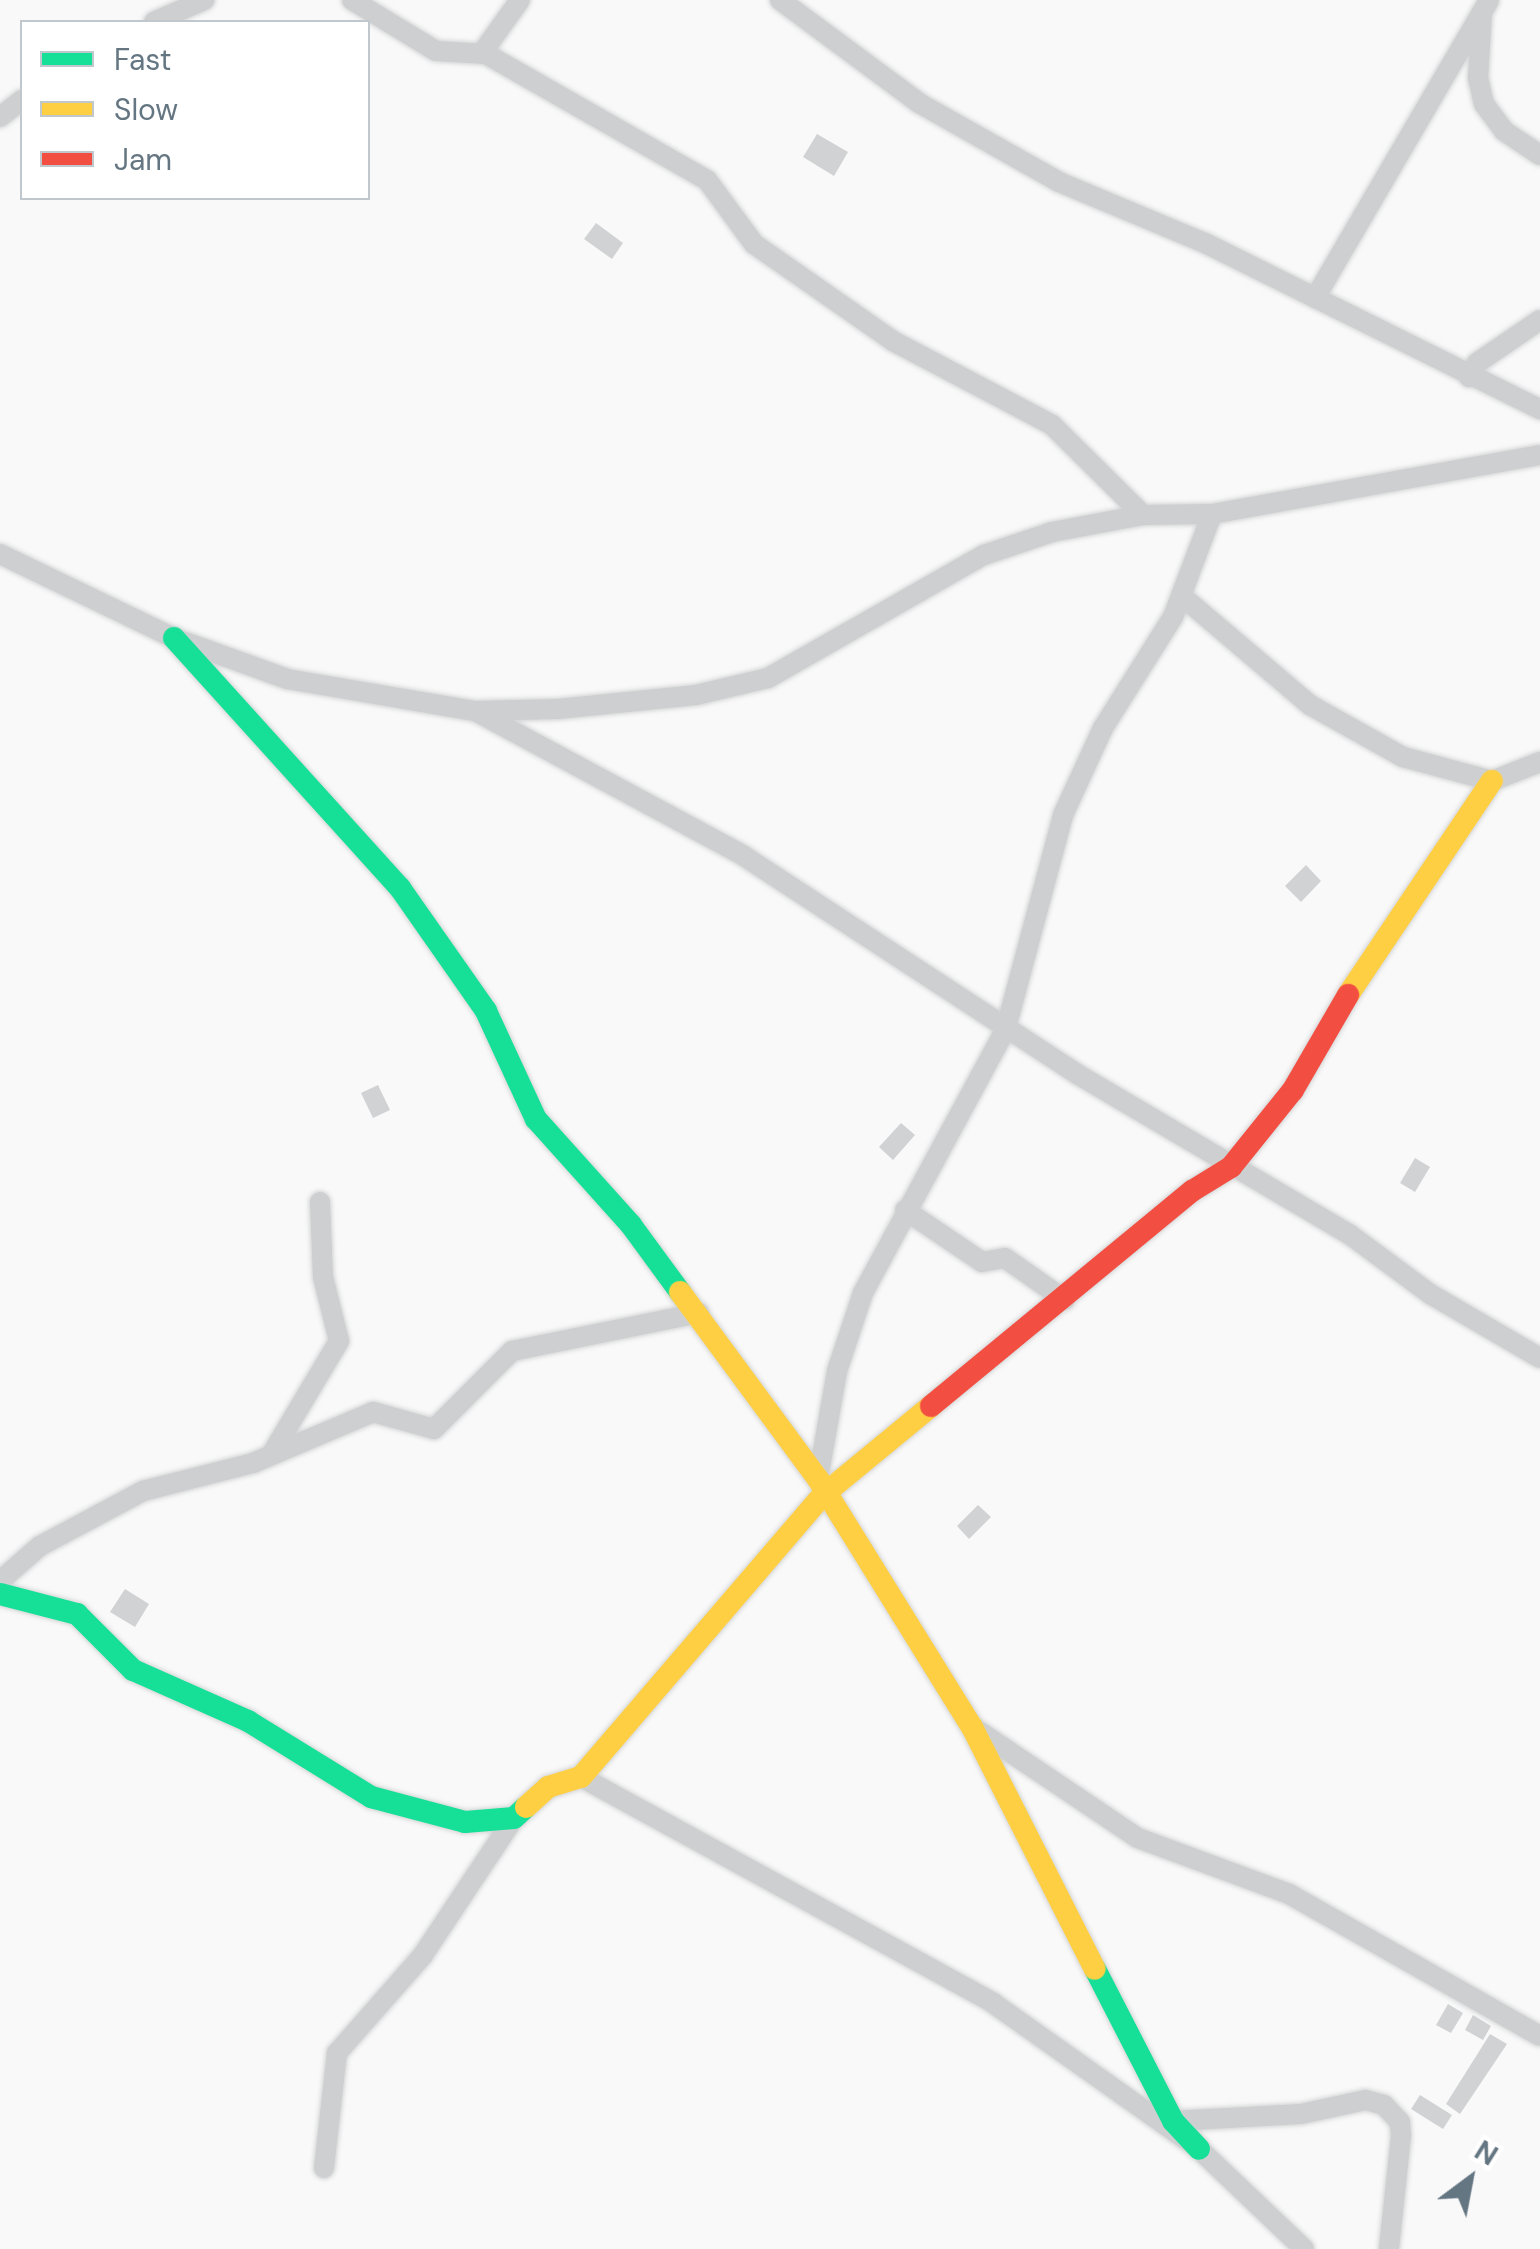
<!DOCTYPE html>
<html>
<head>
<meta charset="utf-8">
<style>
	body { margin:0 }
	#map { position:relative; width:1540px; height:2249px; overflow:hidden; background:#f9f9f9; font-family:"DM Sans",sans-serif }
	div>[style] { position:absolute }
	.building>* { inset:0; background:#d0d2d3 }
	.roads { filter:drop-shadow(0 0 2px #d5d6d7) drop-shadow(0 0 2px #d5d6d7) }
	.street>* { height:20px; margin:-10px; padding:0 10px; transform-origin:10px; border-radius:10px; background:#cecfd0 }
	.fast>* { height:22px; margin:-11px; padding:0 11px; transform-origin:11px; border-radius:11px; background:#16e098 }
	.slow>* { height:22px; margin:-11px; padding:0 11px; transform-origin:11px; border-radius:11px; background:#ffcf43 }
	.jam>* { height:22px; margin:-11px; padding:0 11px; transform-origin:11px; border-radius:11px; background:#f24e42 }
	span { translate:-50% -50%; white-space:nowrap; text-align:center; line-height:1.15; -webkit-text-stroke:10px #fff; paint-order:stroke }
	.legend { position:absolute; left:20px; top:20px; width:350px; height:180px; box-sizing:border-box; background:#fff; border:2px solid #c1c8cd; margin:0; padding:12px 18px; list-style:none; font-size:30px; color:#657683 }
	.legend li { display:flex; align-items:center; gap:20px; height:50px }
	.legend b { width:50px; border:2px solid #c1c8cd }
	.north { position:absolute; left:1420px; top:2129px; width:100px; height:100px; -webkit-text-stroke:8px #fff; paint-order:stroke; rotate:32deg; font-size:28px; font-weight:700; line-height:40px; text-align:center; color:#657683 }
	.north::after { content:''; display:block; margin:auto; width:35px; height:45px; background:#657683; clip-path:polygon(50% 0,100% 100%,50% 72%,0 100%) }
</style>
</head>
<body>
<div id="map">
	<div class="building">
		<i style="clip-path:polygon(817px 134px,848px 152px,834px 176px,803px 157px)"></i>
		<i style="clip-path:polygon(596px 223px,623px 243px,612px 259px,584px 239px)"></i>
		<i style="clip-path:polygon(1306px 865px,1321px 881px,1301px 902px,1285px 886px)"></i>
		<i style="clip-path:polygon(378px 1085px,390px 1110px,373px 1118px,361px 1093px)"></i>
		<i style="clip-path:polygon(901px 1123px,915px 1135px,893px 1160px,879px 1147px)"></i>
		<i style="clip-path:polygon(1415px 1158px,1430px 1167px,1415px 1192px,1400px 1183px)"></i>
		<i style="clip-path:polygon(978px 1505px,991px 1517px,969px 1539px,957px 1526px)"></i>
		<i style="clip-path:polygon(125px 1589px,149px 1604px,135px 1627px,110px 1612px)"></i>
		<i style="clip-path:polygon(1448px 2004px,1463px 2013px,1451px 2033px,1436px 2025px)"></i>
		<i style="clip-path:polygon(1473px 2015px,1491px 2026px,1483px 2040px,1465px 2030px)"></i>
		<i style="clip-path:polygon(1490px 2034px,1507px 2044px,1460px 2114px,1446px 2104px)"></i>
		<i style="clip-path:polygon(1420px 2095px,1452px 2115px,1443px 2129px,1411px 2109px)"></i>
	</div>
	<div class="roads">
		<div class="street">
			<i style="left:352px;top:0;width:98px;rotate:31.3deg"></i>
			<i style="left:436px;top:51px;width:50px;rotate:3.4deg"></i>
			<i style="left:486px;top:54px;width:254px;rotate:29.7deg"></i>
			<i style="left:707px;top:180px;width:79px;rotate:53.7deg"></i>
			<i style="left:754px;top:244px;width:169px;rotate:34.9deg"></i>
			<i style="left:893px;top:341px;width:180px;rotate:27.8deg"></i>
			<i style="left:1052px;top:425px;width:128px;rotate:44.7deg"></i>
			<i style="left:780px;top:0;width:173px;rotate:36.5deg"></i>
			<i style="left:919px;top:103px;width:161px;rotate:29.4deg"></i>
			<i style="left:1059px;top:182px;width:160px;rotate:22.7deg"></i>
			<i style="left:1207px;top:244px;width:372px;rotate:26.4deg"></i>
			<i style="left:1482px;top:13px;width:65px;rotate:93.5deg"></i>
			<i style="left:1478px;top:78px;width:27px;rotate:77deg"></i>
			<i style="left:1484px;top:104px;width:34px;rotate:53deg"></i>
			<i style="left:1504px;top:131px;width:43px;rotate:33.7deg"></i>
			<i style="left:154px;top:22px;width:55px;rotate:-23.7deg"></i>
			<i style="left:482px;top:53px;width:65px;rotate:-54.4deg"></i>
			<i style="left:0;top:117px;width:28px;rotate:-38deg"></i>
			<i style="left:1315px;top:298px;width:345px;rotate:-59.7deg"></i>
			<i style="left:1469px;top:377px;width:16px;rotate:-60deg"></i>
			<i style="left:1477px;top:363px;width:76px;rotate:-34.3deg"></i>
			<i style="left:0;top:554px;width:193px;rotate:25.8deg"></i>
			<i style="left:174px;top:638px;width:120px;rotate:19.9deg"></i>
			<i style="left:287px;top:679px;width:191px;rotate:9.7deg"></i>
			<i style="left:475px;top:711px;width:83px;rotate:-1.4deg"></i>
			<i style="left:558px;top:709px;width:139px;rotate:-5.8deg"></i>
			<i style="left:696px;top:695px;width:74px;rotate:-13.3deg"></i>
			<i style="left:768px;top:678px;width:249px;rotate:-29.7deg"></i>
			<i style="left:984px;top:555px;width:72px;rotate:-18.7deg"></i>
			<i style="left:1052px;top:532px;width:93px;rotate:-10.6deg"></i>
			<i style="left:1143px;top:515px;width:69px;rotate:-0.8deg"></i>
			<i style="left:1212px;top:514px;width:333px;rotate:-10.2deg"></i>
			<i style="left:1183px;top:597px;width:167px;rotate:40.4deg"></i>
			<i style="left:1310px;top:705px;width:107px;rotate:29.2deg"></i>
			<i style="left:1403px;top:757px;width:92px;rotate:15.1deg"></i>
			<i style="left:1492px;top:781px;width:52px;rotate:-21.6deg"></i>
			<i style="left:477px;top:712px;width:303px;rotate:28.3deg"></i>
			<i style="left:744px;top:856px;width:398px;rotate:33.2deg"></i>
			<i style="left:1077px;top:1074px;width:316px;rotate:30.5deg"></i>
			<i style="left:1349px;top:1234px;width:101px;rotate:36.5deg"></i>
			<i style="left:1430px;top:1294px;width:127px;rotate:30.2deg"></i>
			<i style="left:905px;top:1210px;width:93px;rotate:34deg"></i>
			<i style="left:982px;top:1262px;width:23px;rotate:-10deg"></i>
			<i style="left:1005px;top:1258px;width:73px;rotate:35deg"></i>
			<i style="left:271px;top:1455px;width:133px;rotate:-59.2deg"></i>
			<i style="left:339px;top:1341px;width:66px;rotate:-104deg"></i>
			<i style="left:323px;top:1277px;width:75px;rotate:-92.3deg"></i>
			<i style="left:818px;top:1479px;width:110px;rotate:-80deg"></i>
			<i style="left:837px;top:1371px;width:82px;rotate:-71.6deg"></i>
			<i style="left:863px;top:1293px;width:301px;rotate:-61.6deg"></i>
			<i style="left:1006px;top:1028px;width:220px;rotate:-75deg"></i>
			<i style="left:1063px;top:815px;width:96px;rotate:-65.3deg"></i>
			<i style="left:1103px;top:728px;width:131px;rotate:-57.8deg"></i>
			<i style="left:1173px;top:617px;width:110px;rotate:-69.3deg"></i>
			<i style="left:0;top:1581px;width:53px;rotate:-41.2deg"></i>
			<i style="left:40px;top:1546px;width:117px;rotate:-28.1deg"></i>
			<i style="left:143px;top:1491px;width:114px;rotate:-14.3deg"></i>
			<i style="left:253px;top:1463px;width:130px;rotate:-23deg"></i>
			<i style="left:373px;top:1412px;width:63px;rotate:15.6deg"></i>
			<i style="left:434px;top:1429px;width:110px;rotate:-45deg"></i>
			<i style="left:512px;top:1351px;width:191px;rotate:-11.5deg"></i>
			<i style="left:974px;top:1728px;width:197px;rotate:33.9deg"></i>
			<i style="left:1138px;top:1838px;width:161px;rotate:20.3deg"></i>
			<i style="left:1289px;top:1894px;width:288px;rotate:29.5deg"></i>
			<i style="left:581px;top:1777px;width:470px;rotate:28.7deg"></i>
			<i style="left:993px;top:2003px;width:252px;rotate:35.3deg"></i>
			<i style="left:1199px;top:2149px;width:145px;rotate:43.6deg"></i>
			<i style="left:1173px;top:2121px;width:128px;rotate:-3.1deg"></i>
			<i style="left:1301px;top:2114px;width:66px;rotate:-12.2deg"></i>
			<i style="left:1366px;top:2100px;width:19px;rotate:16deg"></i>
			<i style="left:1384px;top:2105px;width:23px;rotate:47deg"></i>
			<i style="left:1400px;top:2122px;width:14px;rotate:86deg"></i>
			<i style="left:1401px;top:2136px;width:114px;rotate:96.1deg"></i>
			<i style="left:324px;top:2168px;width:116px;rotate:-83.6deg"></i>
			<i style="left:337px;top:2053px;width:130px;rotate:-48.7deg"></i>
			<i style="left:423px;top:1955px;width:164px;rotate:-56.4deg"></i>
		</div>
		<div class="fast">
			<i style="left:174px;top:638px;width:337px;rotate:47.9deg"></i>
			<i style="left:400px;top:888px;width:150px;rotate:55deg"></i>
			<i style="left:486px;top:1011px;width:119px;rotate:65.2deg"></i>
			<i style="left:536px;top:1119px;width:142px;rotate:48.1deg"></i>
			<i style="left:631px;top:1225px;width:83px;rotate:53.8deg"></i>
			<i style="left:0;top:1594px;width:80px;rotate:14.6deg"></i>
			<i style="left:77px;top:1614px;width:79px;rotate:45deg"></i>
			<i style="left:133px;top:1670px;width:126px;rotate:23.9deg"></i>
			<i style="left:248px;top:1721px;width:145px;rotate:31.7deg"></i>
			<i style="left:371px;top:1797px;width:97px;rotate:14.9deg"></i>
			<i style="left:465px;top:1822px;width:49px;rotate:-4.7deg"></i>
			<i style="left:514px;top:1818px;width:16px;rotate:-43deg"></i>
			<i style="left:1095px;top:1969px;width:171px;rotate:62.8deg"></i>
			<i style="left:1173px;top:2121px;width:38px;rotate:47deg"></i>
		</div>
		<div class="slow">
			<i style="left:1348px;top:995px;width:258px;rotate:-56.1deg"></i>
			<i style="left:680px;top:1292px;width:232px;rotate:53.6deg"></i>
			<i style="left:818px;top:1479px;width:292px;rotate:58.2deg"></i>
			<i style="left:972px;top:1727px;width:271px;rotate:63.1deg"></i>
			<i style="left:526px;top:1807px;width:30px;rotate:-42deg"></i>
			<i style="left:548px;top:1787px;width:34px;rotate:-17deg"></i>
			<i style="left:581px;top:1777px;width:372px;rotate:-49.4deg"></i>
			<i style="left:823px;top:1495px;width:140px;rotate:-39.5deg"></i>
		</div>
		<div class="jam">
			<i style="left:931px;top:1406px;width:338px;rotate:-39.5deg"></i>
			<i style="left:1192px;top:1191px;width:46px;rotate:-31.6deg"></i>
			<i style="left:1231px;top:1167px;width:99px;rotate:-51.2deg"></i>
			<i style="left:1293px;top:1090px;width:110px;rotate:-59.9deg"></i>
		</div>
	</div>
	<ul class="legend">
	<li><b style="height:12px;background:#16e098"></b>Fast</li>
	<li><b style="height:12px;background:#ffcf43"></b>Slow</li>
	<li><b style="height:12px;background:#f24e42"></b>Jam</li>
	</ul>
	<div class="north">N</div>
</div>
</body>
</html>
